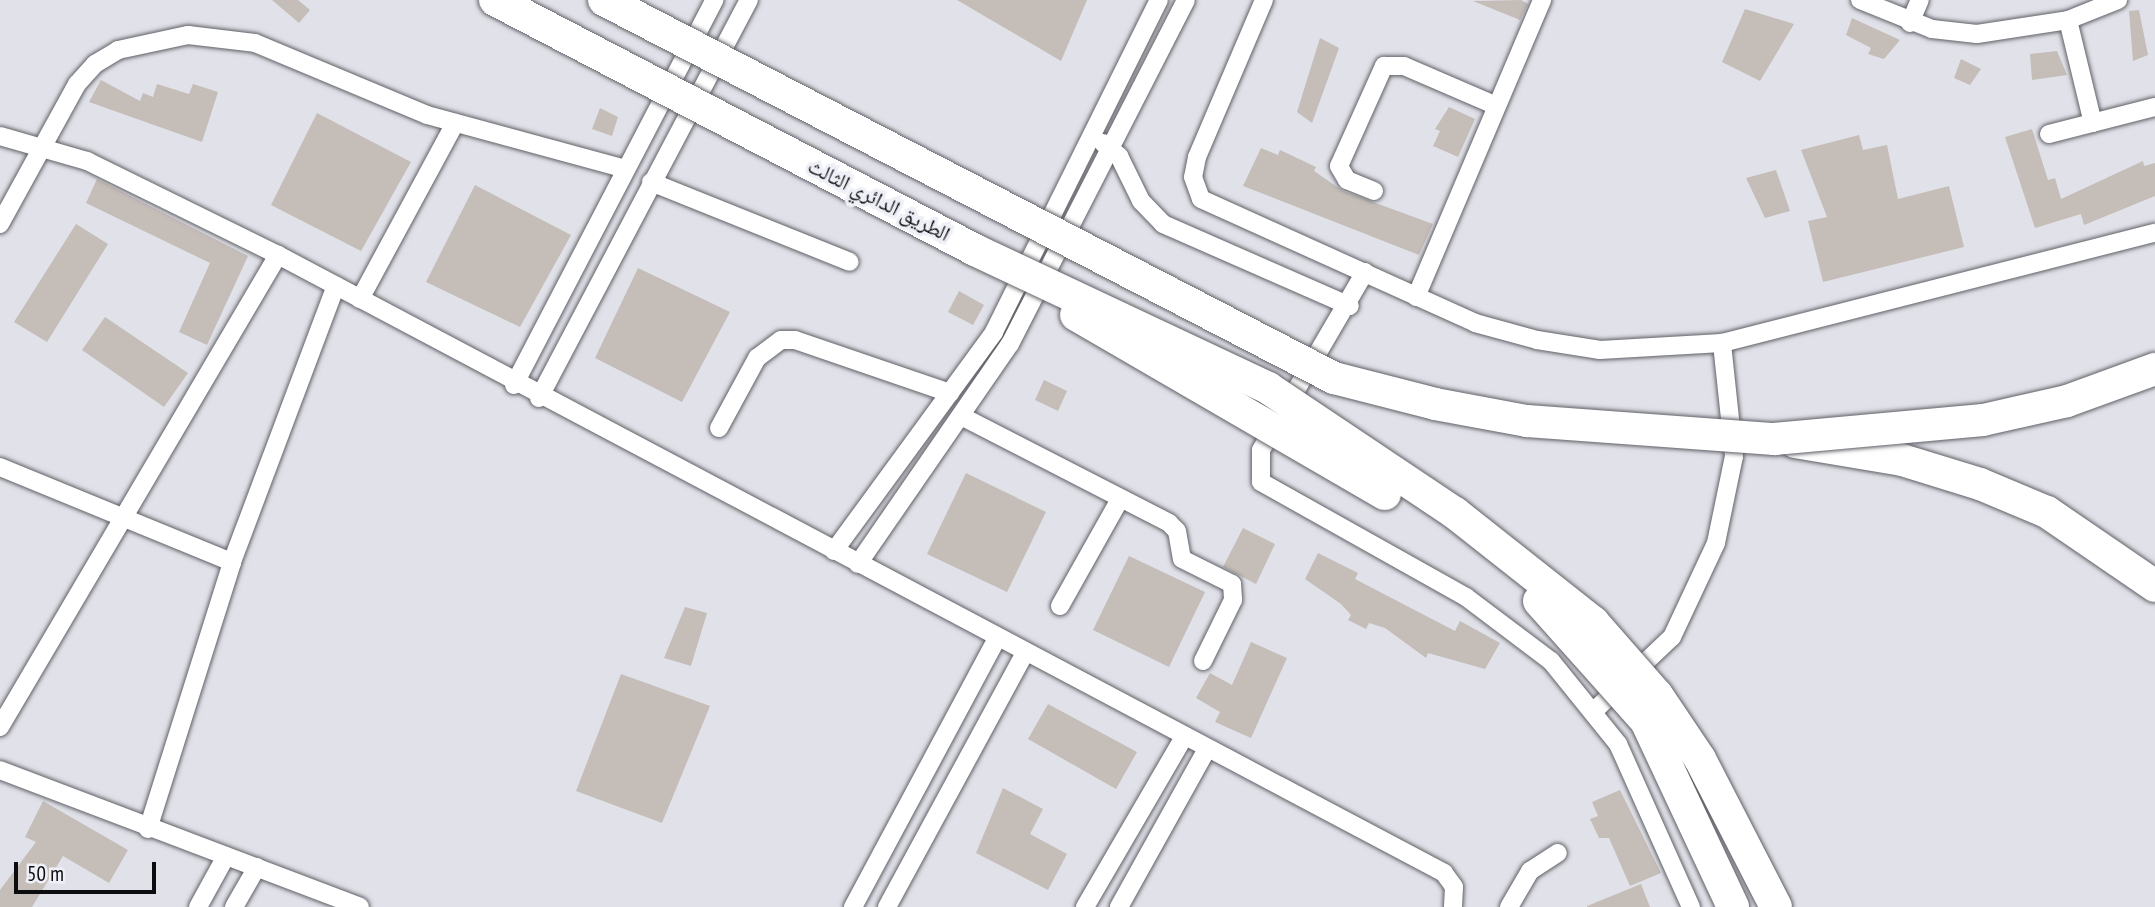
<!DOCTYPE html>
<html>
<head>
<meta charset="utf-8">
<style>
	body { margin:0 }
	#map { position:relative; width:2155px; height:907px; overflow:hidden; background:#e1e2e9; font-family:"PT Sans Narrow","Noto Naskh Arabic",sans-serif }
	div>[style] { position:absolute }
	.building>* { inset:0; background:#c4bdb8 }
	.roads { filter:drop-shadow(0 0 2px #606067) drop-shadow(0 0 2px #606067) }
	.street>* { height:18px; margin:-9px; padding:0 9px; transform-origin:9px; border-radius:9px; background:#fff }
	.highway>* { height:32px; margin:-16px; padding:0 16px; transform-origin:16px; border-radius:16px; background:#fff }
	.bridges { filter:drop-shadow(0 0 2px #606067) drop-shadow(0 0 2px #606067) }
	.highway-bridge>* { height:32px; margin:-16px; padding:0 16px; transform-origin:16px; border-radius:16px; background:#fff }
	span { translate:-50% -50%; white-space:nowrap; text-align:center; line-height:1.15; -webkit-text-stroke:7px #eeeff7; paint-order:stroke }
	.street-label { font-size:21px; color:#0b0c0e }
	.scale { position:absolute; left:14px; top:862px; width:142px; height:32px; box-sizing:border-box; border:4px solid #0b0c0e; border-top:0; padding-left:9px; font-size:21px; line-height:24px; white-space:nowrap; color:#0b0c0e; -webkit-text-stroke:5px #eeeff7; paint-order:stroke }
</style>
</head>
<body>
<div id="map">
	<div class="building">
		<i style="clip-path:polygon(272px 0,298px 0,310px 10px,299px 23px)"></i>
		<i style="clip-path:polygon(957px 0,1087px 0,1061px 61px)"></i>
		<i style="clip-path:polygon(1521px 0,1528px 4px,1520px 20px,1473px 1px)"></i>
		<i style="clip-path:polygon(1745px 9px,1794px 24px,1760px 81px,1722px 62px)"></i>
		<i style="clip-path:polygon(2139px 10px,2148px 55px,2133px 61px,2129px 11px)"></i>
		<i style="clip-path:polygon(1852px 18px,1900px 40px,1884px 59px,1868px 54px,1871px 48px,1846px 35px)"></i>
		<i style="clip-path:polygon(1320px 38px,1339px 48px,1312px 123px,1297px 112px)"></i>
		<i style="clip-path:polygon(2057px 51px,2067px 75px,2032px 80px,2030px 54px)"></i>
		<i style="clip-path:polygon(1961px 59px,1981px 69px,1970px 85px,1954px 78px)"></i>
		<i style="clip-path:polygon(101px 80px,140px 101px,143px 93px,153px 97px,157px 84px,189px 94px,193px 84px,218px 92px,202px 142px,89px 102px)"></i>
		<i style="clip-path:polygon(1449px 107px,1475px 119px,1458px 157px,1433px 146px,1440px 131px,1435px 129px)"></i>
		<i style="clip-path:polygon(600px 108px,618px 117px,612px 136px,592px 129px)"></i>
		<i style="clip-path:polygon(317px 113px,411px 162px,361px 251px,271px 205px)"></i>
		<i style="clip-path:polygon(2032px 129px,2048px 180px,2055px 178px,2061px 199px,2143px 161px,2144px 166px,2155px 163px,2155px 196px,2084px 225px,2081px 214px,2035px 228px,2005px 137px)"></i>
		<i style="clip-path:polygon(1859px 135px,1863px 150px,1887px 145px,1898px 199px,1949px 186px,1964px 247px,1823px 282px,1808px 221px,1827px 217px,1801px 150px)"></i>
		<i style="clip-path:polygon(1261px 148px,1278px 155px,1280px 150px,1316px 167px,1314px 171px,1343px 191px,1433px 224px,1419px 255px,1243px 186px)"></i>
		<i style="clip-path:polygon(1776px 170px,1790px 211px,1765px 218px,1746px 178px)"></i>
		<i style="clip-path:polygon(97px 179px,248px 256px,207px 345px,179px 332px,210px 263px,86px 203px)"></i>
		<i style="clip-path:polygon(475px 185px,571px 235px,520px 327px,426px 282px)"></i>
		<i style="clip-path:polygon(76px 224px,108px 244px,47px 342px,14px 322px)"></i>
		<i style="clip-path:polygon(638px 268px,730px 312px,682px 402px,595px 358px)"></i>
		<i style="clip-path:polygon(959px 291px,984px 305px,973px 325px,948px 312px)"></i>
		<i style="clip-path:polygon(105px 317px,188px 373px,164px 407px,82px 350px)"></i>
		<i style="clip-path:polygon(1044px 380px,1067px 391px,1058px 411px,1035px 400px)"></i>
		<i style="clip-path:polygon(966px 473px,1046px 512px,1007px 592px,927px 554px)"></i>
		<i style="clip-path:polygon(1243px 528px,1275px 544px,1256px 584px,1223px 567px)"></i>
		<i style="clip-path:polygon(1318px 553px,1358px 573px,1355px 579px,1455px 631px,1460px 621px,1500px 643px,1485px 669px,1428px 653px,1426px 658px,1385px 628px,1369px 623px,1366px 629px,1348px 620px,1351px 615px,1341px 604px,1305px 579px)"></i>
		<i style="clip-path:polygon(1129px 556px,1205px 592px,1169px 667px,1093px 630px)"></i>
		<i style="clip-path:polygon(685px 607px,707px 613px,691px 666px,664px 658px)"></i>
		<i style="clip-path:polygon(1251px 642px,1287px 658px,1251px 738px,1215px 722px,1220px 712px,1196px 698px,1210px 673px,1232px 685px)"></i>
		<i style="clip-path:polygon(621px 674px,710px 706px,662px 823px,576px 791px)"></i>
		<i style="clip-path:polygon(1048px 704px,1137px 752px,1116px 789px,1028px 739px)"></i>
		<i style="clip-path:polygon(1003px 788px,1043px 809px,1030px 834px,1067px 854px,1048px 890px,976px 853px)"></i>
		<i style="clip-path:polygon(1620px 790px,1661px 873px,1630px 886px,1609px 838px,1599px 838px,1590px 819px,1598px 816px,1592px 802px)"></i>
		<i style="clip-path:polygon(43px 801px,128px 850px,109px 883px,63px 856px,32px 907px,0 907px,0 890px,36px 842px,25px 837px)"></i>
		<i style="clip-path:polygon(1641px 884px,1650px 907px,1587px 907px,1587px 906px)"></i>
	</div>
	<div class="roads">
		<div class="street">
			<i style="left:1264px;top:0;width:171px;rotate:113.1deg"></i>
			<i style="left:1197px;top:157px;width:20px;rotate:101deg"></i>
			<i style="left:1193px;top:177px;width:23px;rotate:70deg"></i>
			<i style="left:1201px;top:199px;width:301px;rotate:24.3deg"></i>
			<i style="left:1475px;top:323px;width:64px;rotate:15.3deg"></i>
			<i style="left:1537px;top:340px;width:64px;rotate:9deg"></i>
			<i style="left:1600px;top:350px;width:122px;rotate:-3.3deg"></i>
			<i style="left:1722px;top:343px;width:447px;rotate:-14.3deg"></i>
			<i style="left:1860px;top:0;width:78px;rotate:21.9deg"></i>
			<i style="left:1932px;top:29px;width:45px;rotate:6.3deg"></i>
			<i style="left:1977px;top:34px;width:92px;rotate:-8.7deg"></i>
			<i style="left:2068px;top:20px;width:54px;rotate:-21.8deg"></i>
			<i style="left:2068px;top:20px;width:106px;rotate:76.4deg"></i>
			<i style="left:1910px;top:23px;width:25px;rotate:-67deg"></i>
			<i style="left:2049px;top:134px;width:109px;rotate:-14.3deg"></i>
			<i style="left:0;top:136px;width:91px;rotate:16deg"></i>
			<i style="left:87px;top:161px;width:213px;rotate:26.2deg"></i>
			<i style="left:278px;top:255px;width:1320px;rotate:27.92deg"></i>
			<i style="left:1444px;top:873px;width:17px;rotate:54deg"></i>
			<i style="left:1454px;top:887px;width:20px;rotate:93deg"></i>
			<i style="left:1103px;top:143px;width:21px;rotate:39deg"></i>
			<i style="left:1119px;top:156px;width:50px;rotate:63.9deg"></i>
			<i style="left:1141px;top:201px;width:32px;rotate:46deg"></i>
			<i style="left:1163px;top:224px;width:204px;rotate:23.7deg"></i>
			<i style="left:651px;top:182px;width:214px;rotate:21.9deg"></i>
			<i style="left:1374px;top:191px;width:29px;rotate:-158deg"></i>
			<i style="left:1347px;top:180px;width:16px;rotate:-120deg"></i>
			<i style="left:1339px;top:166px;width:110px;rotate:-65.8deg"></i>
			<i style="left:1384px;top:66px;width:20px"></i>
			<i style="left:1404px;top:66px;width:101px;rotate:23.3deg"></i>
			<i style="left:0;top:224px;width:160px;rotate:-61.2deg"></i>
			<i style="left:77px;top:84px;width:27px;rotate:-48deg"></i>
			<i style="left:95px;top:64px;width:27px;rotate:-31deg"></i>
			<i style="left:118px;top:50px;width:72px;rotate:-12.1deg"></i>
			<i style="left:188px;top:35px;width:67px;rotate:6.8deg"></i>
			<i style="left:255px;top:43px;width:186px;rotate:22.7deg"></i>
			<i style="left:427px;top:115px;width:206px;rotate:15.2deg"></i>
			<i style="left:1365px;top:272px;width:206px;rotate:120.3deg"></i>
			<i style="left:1261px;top:450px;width:32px;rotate:90deg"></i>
			<i style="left:1261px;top:482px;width:235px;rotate:29.3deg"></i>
			<i style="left:1466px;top:597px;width:106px;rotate:37deg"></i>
			<i style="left:1551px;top:661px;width:107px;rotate:51.1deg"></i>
			<i style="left:1618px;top:744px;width:179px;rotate:65.9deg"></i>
			<i style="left:1416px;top:297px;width:323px;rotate:-67deg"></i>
			<i style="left:360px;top:299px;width:200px;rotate:-61.6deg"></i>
			<i style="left:514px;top:385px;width:434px;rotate:-62.5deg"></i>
			<i style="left:539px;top:398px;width:450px;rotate:-62.2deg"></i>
			<i style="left:963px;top:417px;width:232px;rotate:27.2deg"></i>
			<i style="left:1169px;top:523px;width:11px;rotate:45deg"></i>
			<i style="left:1177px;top:531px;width:28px;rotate:80deg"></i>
			<i style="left:1182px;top:559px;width:56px;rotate:26.6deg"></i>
			<i style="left:1232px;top:584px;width:16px;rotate:86deg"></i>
			<i style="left:1233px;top:600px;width:68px;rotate:116.2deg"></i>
			<i style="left:719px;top:428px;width:80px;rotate:-61.5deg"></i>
			<i style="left:757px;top:358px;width:30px;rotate:-37deg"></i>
			<i style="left:781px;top:340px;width:14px"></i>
			<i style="left:795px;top:340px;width:164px;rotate:18.9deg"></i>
			<i style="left:0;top:467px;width:251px;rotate:22.3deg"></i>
			<i style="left:834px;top:551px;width:271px;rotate:-53.8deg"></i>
			<i style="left:994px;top:332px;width:371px;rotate:-63.6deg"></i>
			<i style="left:858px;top:564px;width:267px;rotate:-55.4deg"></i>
			<i style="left:1010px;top:344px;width:386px;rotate:-62.9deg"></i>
			<i style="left:1060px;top:606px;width:120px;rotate:-60.7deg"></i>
			<i style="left:1595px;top:710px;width:106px;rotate:-43.5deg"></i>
			<i style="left:1672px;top:637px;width:104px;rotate:-64.9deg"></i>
			<i style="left:1716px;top:543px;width:89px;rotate:-78.3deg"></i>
			<i style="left:1734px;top:456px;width:114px;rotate:-96.1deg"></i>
			<i style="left:0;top:727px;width:548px;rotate:-59.5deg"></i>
			<i style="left:0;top:770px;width:385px;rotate:20.8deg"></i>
			<i style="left:148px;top:829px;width:280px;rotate:-72.5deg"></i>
			<i style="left:232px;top:562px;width:295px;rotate:-69.4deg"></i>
			<i style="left:198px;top:907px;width:58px;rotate:-61.2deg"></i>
			<i style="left:234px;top:907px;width:46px;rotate:-60.1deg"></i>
			<i style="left:853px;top:907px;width:306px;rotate:-61.8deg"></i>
			<i style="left:887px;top:907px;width:289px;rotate:-61.5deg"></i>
			<i style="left:1085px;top:907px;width:197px;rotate:-59.8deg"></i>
			<i style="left:1119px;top:907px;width:181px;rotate:-60.9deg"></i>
			<i style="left:1509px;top:907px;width:42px;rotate:-59.7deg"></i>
			<i style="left:1530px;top:871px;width:33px;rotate:-33deg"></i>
		</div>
		<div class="highway">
			<i style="left:1795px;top:442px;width:109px;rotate:9.5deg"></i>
			<i style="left:1902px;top:460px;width:82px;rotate:17.1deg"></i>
			<i style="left:1980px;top:484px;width:73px;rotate:22.7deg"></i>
			<i style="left:2047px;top:512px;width:131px;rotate:34.4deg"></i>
		</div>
	</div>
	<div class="bridges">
		<div class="highway-bridge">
			<i style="left:495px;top:0;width:541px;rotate:27.51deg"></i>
			<i style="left:975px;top:250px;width:324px;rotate:25.2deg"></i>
			<i style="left:1268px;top:388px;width:225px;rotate:33.8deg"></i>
			<i style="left:1455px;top:513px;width:176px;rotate:38.3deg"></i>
			<i style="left:1593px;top:622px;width:97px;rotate:48.8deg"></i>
			<i style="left:1657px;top:695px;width:77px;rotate:56.1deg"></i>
			<i style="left:1700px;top:759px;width:166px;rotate:62.8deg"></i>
			<i style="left:604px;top:0;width:822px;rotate:27.38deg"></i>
			<i style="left:1334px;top:378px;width:104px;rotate:14.4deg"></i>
			<i style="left:1435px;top:404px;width:94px;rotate:10.5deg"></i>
			<i style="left:1527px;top:421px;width:248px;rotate:4.2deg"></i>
			<i style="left:1774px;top:439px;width:210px;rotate:-5.2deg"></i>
			<i style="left:1983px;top:420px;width:86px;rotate:-12.7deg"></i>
			<i style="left:2067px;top:401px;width:94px;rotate:-20deg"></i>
			<i style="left:1076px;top:315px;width:357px;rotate:30.1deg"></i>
			<i style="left:1539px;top:601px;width:161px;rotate:48.3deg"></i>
			<i style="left:1646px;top:721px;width:205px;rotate:64.9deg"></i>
		</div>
	</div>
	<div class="street-label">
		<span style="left:879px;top:200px;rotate:27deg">الطريق الدائري الثالث</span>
	</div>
	<div class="scale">50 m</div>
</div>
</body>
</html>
